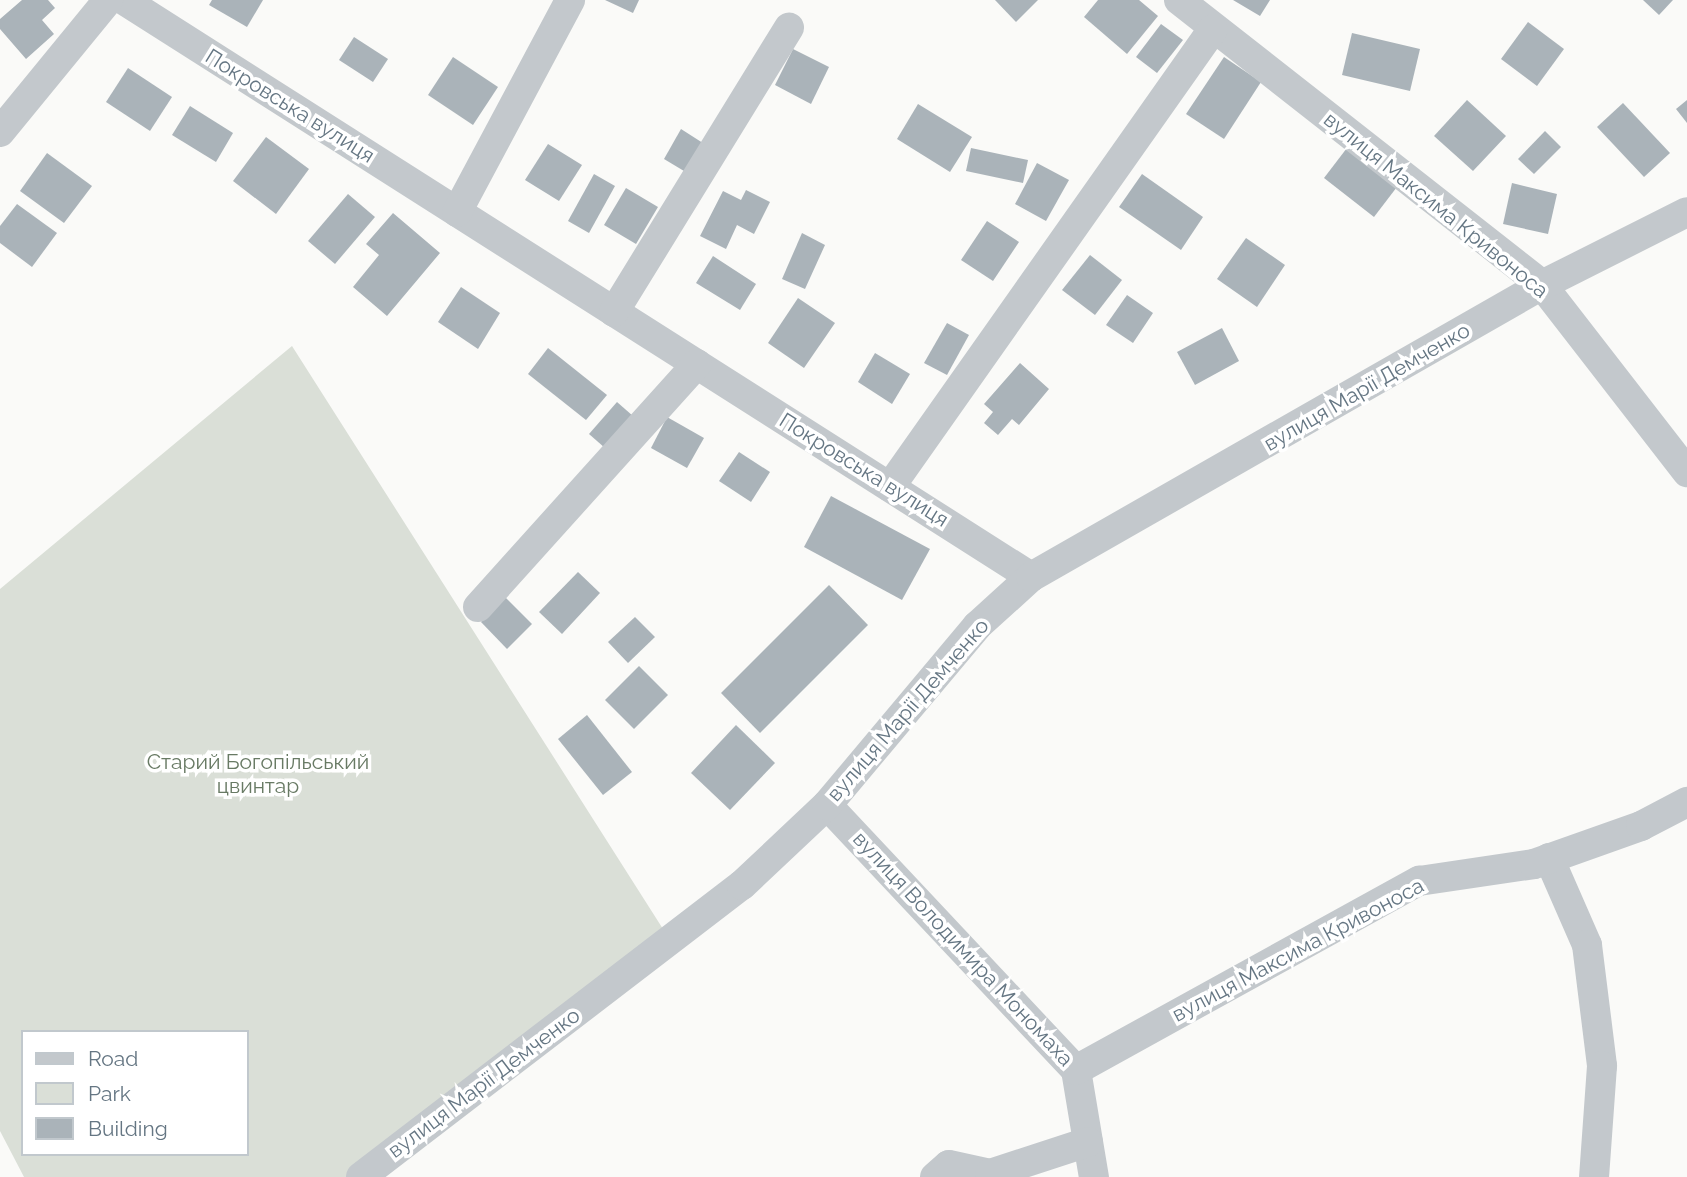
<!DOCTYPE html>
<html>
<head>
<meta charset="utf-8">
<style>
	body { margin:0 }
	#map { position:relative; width:1687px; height:1177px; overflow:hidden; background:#fafaf8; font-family:Raleway,sans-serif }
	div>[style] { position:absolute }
	.green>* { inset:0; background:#dadfd7 }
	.building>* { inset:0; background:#aab3b9 }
	.minor>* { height:30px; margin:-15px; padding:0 15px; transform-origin:15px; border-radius:15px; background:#c3c8cc }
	span { translate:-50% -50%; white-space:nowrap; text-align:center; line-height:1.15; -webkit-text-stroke:7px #fff; paint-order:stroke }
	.street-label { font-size:21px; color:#657683 }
	.park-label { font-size:21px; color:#687a64 }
	.legend { position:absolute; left:21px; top:1030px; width:228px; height:126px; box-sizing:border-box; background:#fff; border:2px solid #c1c8cd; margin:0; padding:9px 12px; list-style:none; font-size:21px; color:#657683 }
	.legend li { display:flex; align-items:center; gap:14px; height:35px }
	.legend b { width:35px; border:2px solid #c1c8cd }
</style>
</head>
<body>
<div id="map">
	<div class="green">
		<i style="clip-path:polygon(evenodd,292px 346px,670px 940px,357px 1177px,24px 1177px,0 1131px,0 589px,292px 346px,23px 1032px,247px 1032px,247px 1154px,23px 1154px,23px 1032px)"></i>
	</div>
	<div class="building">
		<i style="clip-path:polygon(22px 0,48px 0,55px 8px,42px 20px,54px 34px,26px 59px,0 29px,0 19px)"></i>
		<i style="clip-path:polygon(212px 0,263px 0,247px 27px,209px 5px)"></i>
		<i style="clip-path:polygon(605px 0,639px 0,633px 13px)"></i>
		<i style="clip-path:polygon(995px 0,1038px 0,1016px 22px)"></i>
		<i style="clip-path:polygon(1098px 0,1139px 0,1158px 16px,1127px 54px,1084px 17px)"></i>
		<i style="clip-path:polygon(1233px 0,1270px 0,1260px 16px)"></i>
		<i style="clip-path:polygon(1643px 0,1673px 0,1659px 15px)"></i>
		<i style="clip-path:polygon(1528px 22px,1564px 49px,1537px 86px,1501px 59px)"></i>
		<i style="clip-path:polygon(1161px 24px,1183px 40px,1157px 73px,1136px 57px)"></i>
		<i style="clip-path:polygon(1352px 33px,1420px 49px,1410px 91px,1342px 75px)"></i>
		<i style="clip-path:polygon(354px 37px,388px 59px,373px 82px,339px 60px)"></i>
		<i style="clip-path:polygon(793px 49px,829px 67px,811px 104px,775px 85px)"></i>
		<i style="clip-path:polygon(453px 57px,498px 87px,473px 125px,428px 95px)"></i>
		<i style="clip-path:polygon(1224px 57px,1261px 82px,1224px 139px,1186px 114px)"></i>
		<i style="clip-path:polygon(128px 68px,172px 97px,150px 131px,106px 102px)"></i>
		<i style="clip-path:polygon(1467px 100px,1506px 136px,1473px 171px,1434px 136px)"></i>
		<i style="clip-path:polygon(1687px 100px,1687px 123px,1676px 109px)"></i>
		<i style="clip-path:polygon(1623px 103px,1670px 153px,1644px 177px,1597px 127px)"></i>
		<i style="clip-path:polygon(918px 104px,972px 137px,950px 172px,897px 139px)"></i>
		<i style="clip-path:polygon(190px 106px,233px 133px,216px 162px,172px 135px)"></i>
		<i style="clip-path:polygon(681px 129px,706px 145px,689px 174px,664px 159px)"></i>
		<i style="clip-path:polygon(1545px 131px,1561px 147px,1534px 174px,1518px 159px)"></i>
		<i style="clip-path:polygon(266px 137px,309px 169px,276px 214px,233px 181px)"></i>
		<i style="clip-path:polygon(548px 144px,582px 165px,559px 201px,525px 180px)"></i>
		<i style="clip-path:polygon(1350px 144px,1400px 183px,1374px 217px,1324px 178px)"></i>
		<i style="clip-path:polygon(971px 148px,1028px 160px,1023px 183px,966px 171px)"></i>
		<i style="clip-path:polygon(47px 153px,92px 186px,64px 223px,20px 191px)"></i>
		<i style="clip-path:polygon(1037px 163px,1069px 180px,1046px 221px,1015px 204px)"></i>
		<i style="clip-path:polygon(594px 174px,615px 186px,589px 233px,568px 221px)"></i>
		<i style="clip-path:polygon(1142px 174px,1203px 217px,1181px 250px,1119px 207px)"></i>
		<i style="clip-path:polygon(1512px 183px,1557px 194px,1548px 234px,1503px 224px)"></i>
		<i style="clip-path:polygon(626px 188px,658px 207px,636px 244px,604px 225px)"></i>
		<i style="clip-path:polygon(746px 190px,770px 202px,754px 234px,737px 225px,726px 249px,700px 236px,723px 191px,741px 200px)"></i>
		<i style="clip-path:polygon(348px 194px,375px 217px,335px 264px,308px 241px)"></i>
		<i style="clip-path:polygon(17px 204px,57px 233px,32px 267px,0 243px,0 226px)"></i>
		<i style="clip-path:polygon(393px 213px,440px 253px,387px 316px,353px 287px,379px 255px,366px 244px)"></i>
		<i style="clip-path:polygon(987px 221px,1019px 242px,993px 281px,961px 260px)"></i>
		<i style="clip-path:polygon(802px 233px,825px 245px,805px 289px,782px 279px)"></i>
		<i style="clip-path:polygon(1246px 238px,1285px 265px,1257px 307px,1217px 279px)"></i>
		<i style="clip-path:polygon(1090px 255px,1122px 280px,1095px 315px,1062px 290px)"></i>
		<i style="clip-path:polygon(713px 256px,756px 284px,740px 310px,696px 283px)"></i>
		<i style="clip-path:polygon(461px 287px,500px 313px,478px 349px,438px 322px)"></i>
		<i style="clip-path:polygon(1127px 295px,1153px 313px,1133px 343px,1106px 325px)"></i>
		<i style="clip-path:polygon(798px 298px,835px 323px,804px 368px,768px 343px)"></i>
		<i style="clip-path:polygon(947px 323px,969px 335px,947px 375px,924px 363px)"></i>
		<i style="clip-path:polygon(1222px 328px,1239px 361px,1195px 385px,1177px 352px)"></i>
		<i style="clip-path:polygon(548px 348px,607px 395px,586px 420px,528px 374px)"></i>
		<i style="clip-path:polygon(875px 353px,910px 374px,892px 404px,858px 382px)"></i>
		<i style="clip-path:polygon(1020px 363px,1049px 389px,1019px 425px,1012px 419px,998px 435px,984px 423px,993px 412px,984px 404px)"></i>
		<i style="clip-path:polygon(617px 402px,633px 416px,605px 448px,589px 434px)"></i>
		<i style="clip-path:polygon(667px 417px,704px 438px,687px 468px,651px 448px)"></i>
		<i style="clip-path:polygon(739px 452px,770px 472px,751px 502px,719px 481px)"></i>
		<i style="clip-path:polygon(831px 496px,930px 549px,902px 600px,804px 547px)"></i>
		<i style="clip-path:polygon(578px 572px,600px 593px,562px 634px,539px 612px)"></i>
		<i style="clip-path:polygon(829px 585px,868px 625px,760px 733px,721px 693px)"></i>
		<i style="clip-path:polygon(505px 597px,532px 624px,507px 649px,481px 622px)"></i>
		<i style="clip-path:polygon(635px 617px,655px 637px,628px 663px,608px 642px)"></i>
		<i style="clip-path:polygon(639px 666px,668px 695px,634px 729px,605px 700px)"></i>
		<i style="clip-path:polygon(587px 715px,632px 772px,603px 795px,558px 739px)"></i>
		<i style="clip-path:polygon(736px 725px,775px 763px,730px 810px,691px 773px)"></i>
	</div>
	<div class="minor">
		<i style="left:124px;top:0;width:1075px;rotate:32.46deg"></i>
		<i style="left:1179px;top:0;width:462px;rotate:38.1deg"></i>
		<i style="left:1542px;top:285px;width:237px;rotate:52.2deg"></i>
		<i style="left:0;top:132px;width:171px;rotate:-50.7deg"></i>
		<i style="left:457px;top:212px;width:240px;rotate:-61.9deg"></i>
		<i style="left:614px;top:312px;width:334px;rotate:-58.4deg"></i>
		<i style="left:890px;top:487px;width:560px;rotate:-54.81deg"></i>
		<i style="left:478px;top:607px;width:327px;rotate:-48deg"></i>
		<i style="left:827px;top:805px;width:364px;rotate:46.8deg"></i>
		<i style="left:1076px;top:1070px;width:109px;rotate:80.5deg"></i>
		<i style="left:1549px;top:858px;width:95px;rotate:66.4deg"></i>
		<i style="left:1587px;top:945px;width:122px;rotate:82.9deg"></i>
		<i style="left:1602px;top:1066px;width:111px;rotate:94.1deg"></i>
		<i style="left:1076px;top:1070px;width:392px;rotate:-28.9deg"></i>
		<i style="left:1419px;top:881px;width:116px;rotate:-8.4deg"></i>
		<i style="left:1534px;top:864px;width:114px;rotate:-19.6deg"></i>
		<i style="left:1641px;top:826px;width:52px;rotate:-27.6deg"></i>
		<i style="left:361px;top:1177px;width:480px;rotate:-37.5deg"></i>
		<i style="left:742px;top:885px;width:117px;rotate:-43.3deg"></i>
		<i style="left:827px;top:805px;width:234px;rotate:-50deg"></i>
		<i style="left:977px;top:626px;width:73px;rotate:-42.2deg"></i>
		<i style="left:1031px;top:577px;width:589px;rotate:-29.74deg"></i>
		<i style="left:1542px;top:285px;width:162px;rotate:-26.7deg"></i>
		<i style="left:935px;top:1177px;width:18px;rotate:-41deg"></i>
		<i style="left:949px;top:1165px;width:42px;rotate:12.4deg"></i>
		<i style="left:990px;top:1174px;width:103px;rotate:-18.1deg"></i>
	</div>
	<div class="street-label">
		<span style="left:290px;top:106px;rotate:32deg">Покровська вулиця</span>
		<span style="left:1436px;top:205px;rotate:39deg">вулиця Максима Кривоноса</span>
		<span style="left:1367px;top:387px;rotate:-30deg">вулиця Марії Демченко</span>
		<span style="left:864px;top:470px;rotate:32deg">Покровська вулиця</span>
		<span style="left:908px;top:710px;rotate:-49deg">вулиця Марії Демченко</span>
		<span style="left:963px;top:949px;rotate:47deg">вулиця Володимира Мономаха</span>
		<span style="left:1298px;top:950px;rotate:-28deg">вулиця Максима Кривоноса</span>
		<span style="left:484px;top:1083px;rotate:-37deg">вулиця Марії Демченко</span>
	</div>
	<div class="park-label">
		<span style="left:258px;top:774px">Старий Богопільський<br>цвинтар</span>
	</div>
	<ul class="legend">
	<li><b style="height:9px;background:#c3c8cc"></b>Road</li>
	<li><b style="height:19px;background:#dadfd7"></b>Park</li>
	<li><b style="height:19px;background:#aab3b9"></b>Building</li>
	</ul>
</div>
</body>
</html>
